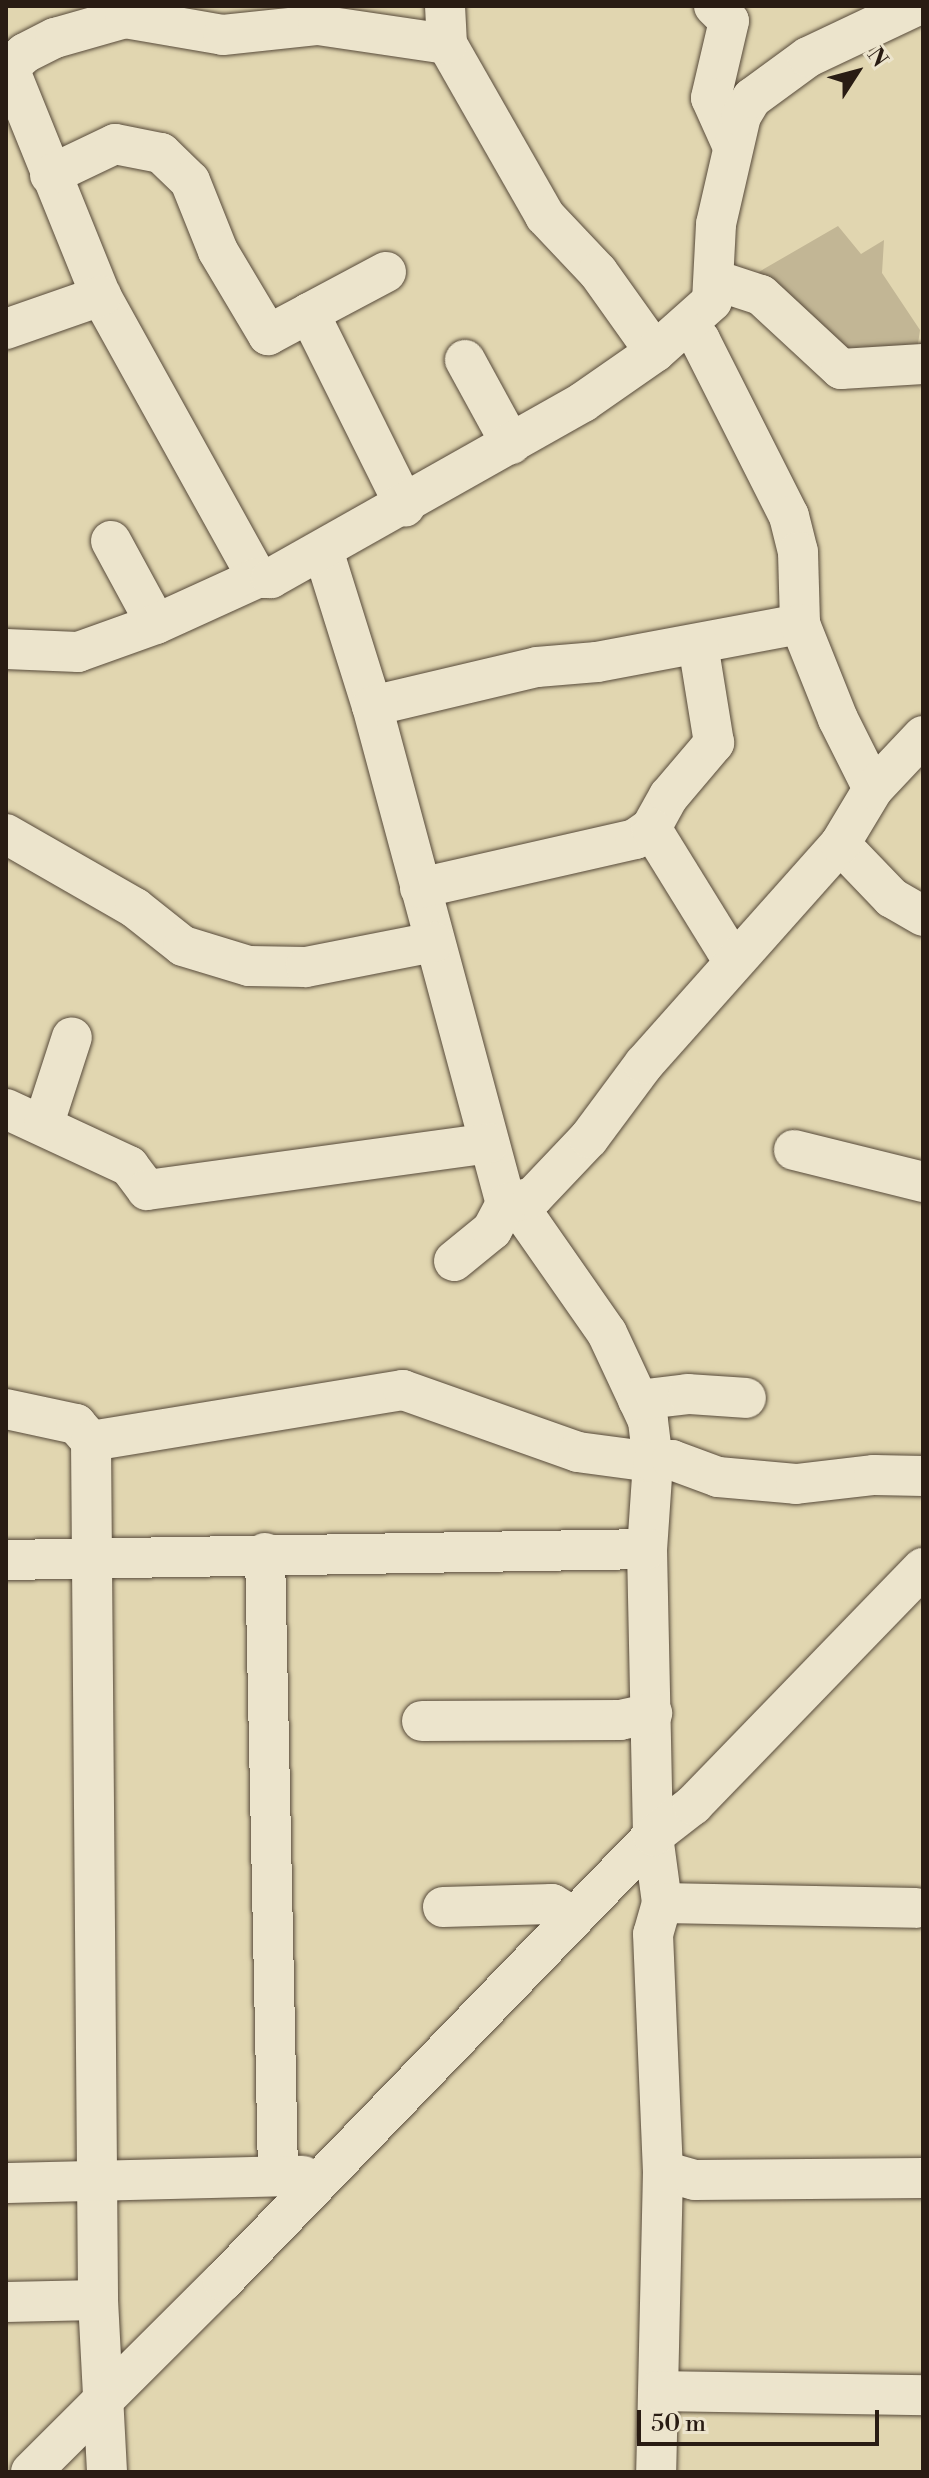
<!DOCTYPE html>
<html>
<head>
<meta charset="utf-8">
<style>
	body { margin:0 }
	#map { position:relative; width:929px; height:2478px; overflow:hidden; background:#e1d6b0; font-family:"Libre Bodoni",serif }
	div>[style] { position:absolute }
	.green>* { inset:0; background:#c2b695 }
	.roads { filter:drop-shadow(0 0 2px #574a3a) drop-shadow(0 0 2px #574a3a) }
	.minor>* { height:40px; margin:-20px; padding:0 20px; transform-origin:20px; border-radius:20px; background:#ece4cc }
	span { translate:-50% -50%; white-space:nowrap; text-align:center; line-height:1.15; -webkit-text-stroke:7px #ece4cc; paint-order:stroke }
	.frame { position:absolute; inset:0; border:8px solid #291c13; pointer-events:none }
	.north { position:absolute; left:817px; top:32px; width:80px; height:80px; -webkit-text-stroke:6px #ece4cc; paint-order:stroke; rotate:54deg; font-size:22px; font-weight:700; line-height:32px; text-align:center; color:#291c13 }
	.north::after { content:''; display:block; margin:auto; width:28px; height:36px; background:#291c13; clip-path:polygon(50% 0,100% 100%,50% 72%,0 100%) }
	.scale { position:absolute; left:637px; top:2410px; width:242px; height:36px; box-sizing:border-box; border:4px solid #291c13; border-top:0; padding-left:10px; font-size:24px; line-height:28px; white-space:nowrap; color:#291c13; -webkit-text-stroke:6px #ece4cc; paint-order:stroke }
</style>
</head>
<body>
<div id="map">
	<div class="green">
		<i style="clip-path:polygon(838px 226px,861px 254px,884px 240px,882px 273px,920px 330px,917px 351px,844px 353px,750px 277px)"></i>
	</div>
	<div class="roads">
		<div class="minor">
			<i style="left:714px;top:6px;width:21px;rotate:45deg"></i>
			<i style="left:729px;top:21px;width:79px;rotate:103.2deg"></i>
			<i style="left:711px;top:98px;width:54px;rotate:65.8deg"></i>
			<i style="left:447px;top:44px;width:198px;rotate:60.3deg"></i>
			<i style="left:545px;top:216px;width:77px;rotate:46.6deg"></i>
			<i style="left:598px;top:272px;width:98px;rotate:54.5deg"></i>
			<i style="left:6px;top:61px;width:253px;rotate:68deg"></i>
			<i style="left:101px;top:296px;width:322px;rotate:61deg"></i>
			<i style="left:6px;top:70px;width:25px;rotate:-42deg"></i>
			<i style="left:25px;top:53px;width:34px;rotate:-27deg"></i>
			<i style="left:55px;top:38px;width:73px;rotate:-15.9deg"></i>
			<i style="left:125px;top:18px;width:99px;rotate:9.8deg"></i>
			<i style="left:223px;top:35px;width:96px;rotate:-6deg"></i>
			<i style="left:318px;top:25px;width:130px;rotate:8.4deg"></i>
			<i style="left:447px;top:44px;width:38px;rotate:-93deg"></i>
			<i style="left:50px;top:175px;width:72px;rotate:-25.5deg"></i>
			<i style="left:115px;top:144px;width:47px;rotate:11.1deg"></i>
			<i style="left:161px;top:153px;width:40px;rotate:44deg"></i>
			<i style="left:190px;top:181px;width:75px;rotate:68.2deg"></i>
			<i style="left:218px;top:251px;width:98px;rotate:59.2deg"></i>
			<i style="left:268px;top:335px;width:47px;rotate:-28.2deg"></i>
			<i style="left:386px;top:272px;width:87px;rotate:152deg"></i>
			<i style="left:309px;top:313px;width:216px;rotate:63.6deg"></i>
			<i style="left:715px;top:280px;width:48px;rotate:18.1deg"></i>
			<i style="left:761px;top:295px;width:109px;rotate:42.8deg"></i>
			<i style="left:841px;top:369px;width:82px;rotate:-3.5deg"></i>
			<i style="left:687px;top:325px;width:20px;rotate:49deg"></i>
			<i style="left:700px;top:340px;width:197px;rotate:63.2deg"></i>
			<i style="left:789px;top:516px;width:37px;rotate:76deg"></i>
			<i style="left:798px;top:552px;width:72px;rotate:88.4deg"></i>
			<i style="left:6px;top:329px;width:101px;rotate:-19.2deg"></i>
			<i style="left:465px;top:360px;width:96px;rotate:61.3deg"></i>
			<i style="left:111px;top:541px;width:94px;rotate:61.5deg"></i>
			<i style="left:323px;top:550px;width:164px;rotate:72.6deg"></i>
			<i style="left:372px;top:706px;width:516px;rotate:74.94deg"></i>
			<i style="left:506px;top:1204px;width:24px;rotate:33deg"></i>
			<i style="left:526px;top:1217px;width:141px;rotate:55.1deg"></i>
			<i style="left:607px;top:1333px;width:97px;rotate:65deg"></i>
			<i style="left:648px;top:1421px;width:41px;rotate:83deg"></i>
			<i style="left:653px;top:1462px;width:87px;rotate:93.9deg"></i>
			<i style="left:647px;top:1549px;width:287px;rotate:88.8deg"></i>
			<i style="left:653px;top:1836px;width:68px;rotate:82.3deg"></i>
			<i style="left:662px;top:1903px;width:32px;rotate:106deg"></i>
			<i style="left:653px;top:1934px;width:237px;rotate:87.6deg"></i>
			<i style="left:663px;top:2171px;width:301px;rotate:91.3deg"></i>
			<i style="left:6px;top:649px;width:72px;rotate:2.4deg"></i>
			<i style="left:78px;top:652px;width:83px;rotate:-19.7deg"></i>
			<i style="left:156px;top:624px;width:111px;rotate:-24.5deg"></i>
			<i style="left:257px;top:578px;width:14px"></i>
			<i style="left:271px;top:578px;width:358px;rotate:-29.4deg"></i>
			<i style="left:583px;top:402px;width:88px;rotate:-34.8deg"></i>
			<i style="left:655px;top:352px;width:76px;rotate:-41.8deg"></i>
			<i style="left:712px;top:301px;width:77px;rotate:-87deg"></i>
			<i style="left:716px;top:224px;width:111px;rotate:-77deg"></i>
			<i style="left:741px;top:116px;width:21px;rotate:-59deg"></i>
			<i style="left:752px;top:98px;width:69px;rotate:-36.2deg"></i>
			<i style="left:808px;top:57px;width:119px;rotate:-25.3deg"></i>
			<i style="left:372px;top:706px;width:170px;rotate:-13.3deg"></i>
			<i style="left:537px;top:667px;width:60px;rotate:-4.8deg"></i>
			<i style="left:597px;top:662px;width:207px;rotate:-10.6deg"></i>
			<i style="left:800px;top:624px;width:102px;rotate:68.2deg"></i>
			<i style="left:838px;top:719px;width:78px;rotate:63.4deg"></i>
			<i style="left:651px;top:828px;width:37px;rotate:-61deg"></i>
			<i style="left:669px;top:796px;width:70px;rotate:-49.7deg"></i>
			<i style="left:714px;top:743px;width:100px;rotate:-99.2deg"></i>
			<i style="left:6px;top:834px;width:149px;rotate:29.8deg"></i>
			<i style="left:135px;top:908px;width:61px;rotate:38.4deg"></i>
			<i style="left:183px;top:946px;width:69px;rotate:16.9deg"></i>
			<i style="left:249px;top:966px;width:57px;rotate:1deg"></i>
			<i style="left:306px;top:967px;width:130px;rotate:-11.1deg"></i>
			<i style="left:840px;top:844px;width:75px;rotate:46.1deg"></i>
			<i style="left:892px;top:898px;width:36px;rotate:30deg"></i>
			<i style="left:420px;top:888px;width:221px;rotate:-12.8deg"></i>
			<i style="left:635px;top:839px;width:19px;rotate:-35deg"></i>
			<i style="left:651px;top:828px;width:156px;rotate:58.3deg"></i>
			<i style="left:6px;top:1109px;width:136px;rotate:24.9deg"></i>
			<i style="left:129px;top:1166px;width:30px;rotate:53deg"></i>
			<i style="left:147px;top:1190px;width:345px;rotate:-7.8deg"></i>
			<i style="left:44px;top:1123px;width:90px;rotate:-72deg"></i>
			<i style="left:794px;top:1150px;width:133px;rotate:13.9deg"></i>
			<i style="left:454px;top:1261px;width:49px;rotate:-39.2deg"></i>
			<i style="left:492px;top:1230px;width:30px;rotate:-62deg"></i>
			<i style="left:506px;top:1204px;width:28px;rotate:-15deg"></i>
			<i style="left:533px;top:1197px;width:81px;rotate:-46.5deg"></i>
			<i style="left:589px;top:1138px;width:92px;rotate:-53.4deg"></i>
			<i style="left:644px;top:1064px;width:295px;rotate:-48.3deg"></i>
			<i style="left:840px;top:844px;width:64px;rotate:-59deg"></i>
			<i style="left:873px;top:789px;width:73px;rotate:-46.7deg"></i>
			<i style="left:638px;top:1400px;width:50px;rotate:-6.8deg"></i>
			<i style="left:688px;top:1394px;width:58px;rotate:3.9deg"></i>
			<i style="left:6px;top:1409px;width:72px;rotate:12.1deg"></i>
			<i style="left:76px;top:1424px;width:23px;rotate:49deg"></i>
			<i style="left:91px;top:1441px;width:859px;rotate:89.53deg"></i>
			<i style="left:98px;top:2300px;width:172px;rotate:87deg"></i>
			<i style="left:91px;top:1441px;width:316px;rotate:-9.3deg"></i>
			<i style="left:403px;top:1390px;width:186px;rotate:19.5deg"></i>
			<i style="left:578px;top:1452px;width:76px;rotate:7.6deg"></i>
			<i style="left:653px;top:1462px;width:19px;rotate:-6deg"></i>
			<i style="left:672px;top:1460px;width:49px;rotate:20.3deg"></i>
			<i style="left:718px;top:1477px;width:78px;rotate:5.1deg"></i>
			<i style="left:796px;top:1484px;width:79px;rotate:-6.6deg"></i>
			<i style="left:874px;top:1475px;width:49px;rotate:1.2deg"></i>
			<i style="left:265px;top:1553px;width:623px;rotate:88.8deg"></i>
			<i style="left:6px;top:1560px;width:641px;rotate:-0.98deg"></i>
			<i style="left:422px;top:1721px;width:198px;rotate:-0.3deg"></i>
			<i style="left:620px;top:1720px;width:33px;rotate:-12deg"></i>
			<i style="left:662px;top:1903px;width:254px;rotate:1.1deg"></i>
			<i style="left:443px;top:1907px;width:109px;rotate:-1.6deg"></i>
			<i style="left:552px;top:1904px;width:26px;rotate:31deg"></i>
			<i style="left:663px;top:2171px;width:33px;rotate:16deg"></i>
			<i style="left:695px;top:2180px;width:228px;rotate:-0.5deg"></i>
			<i style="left:6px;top:2183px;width:297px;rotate:-1.4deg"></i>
			<i style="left:6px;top:2302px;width:92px;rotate:-1.2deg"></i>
			<i style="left:659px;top:2391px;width:264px;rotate:0.9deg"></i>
			<i style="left:31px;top:2472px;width:271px;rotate:-44.9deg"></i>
			<i style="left:223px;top:2281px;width:619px;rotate:-45.98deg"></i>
			<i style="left:653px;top:1836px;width:51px;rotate:-37.8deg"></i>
			<i style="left:693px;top:1805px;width:330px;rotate:-45.9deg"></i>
		</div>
	</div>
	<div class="frame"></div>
	<div class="north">N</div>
	<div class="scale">50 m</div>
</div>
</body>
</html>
